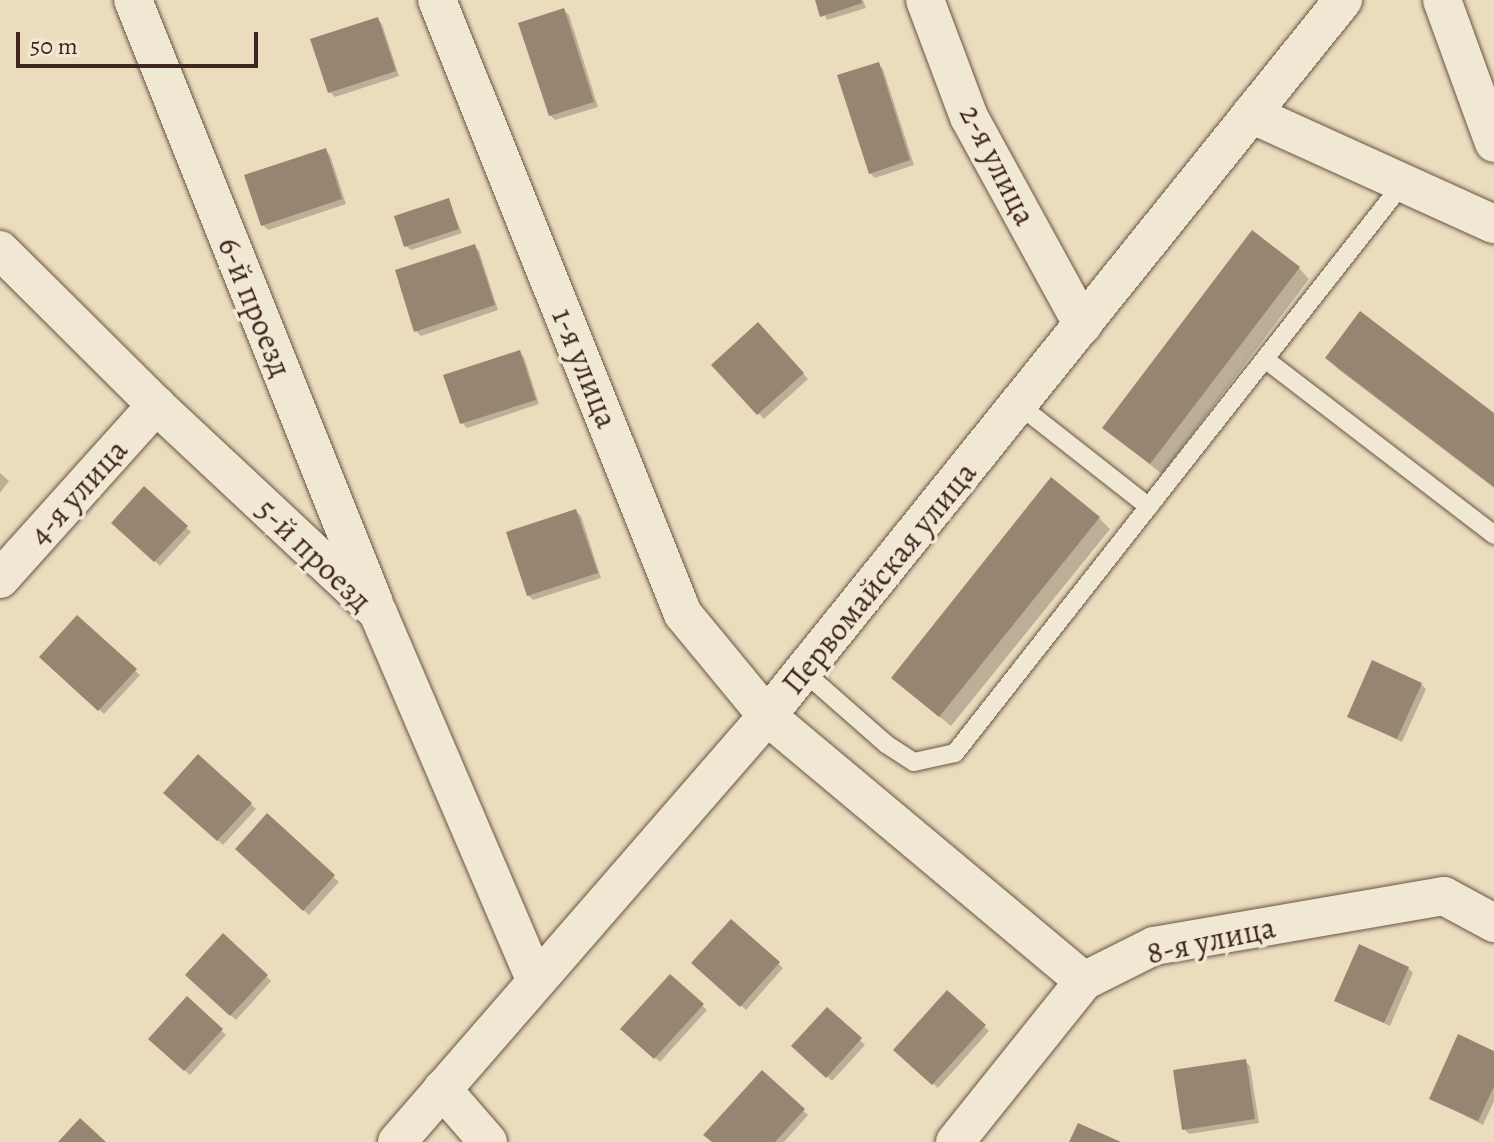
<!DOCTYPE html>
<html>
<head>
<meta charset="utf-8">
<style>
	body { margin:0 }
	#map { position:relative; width:1494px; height:1142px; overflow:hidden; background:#eadcbd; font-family:Alegreya,serif }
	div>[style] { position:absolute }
	.shadow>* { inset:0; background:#0003 }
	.building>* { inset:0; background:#988571 }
	.roads { filter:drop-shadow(0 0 2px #6a5446) drop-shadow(0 0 2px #6a5446) }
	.service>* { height:18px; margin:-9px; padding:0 9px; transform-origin:9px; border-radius:9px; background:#f1e8d4 }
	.minor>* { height:38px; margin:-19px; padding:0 19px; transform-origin:19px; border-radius:19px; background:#f1e8d4 }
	span { translate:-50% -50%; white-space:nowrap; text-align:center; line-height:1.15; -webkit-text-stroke:7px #f1e8d4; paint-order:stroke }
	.street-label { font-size:32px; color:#3f261e }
	.scale { position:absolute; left:16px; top:32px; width:242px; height:36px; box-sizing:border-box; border:4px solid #3f261e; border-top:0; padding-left:10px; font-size:24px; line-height:28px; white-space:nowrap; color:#3f261e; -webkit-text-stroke:6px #f1e8d4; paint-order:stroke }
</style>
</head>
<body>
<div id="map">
	<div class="shadow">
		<i style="clip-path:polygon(817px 0,863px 0,866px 8px,827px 20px)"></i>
		<i style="clip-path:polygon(564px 10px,569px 15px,598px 107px,555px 120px,550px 115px)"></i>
		<i style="clip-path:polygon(377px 19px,382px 24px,399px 76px,335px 97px,330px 92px)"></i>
		<i style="clip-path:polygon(878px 64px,883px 69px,914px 165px,875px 178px,870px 173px)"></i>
		<i style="clip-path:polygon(325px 150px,330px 155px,346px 204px,268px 230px,263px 225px)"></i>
		<i style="clip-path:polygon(448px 200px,462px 233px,411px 250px,406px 246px)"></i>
		<i style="clip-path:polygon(474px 246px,479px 251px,498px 310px,421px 336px,416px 331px)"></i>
		<i style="clip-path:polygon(1299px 268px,1309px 279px,1162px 474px,1104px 428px)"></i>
		<i style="clip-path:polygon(758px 325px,808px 379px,764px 419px,714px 365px)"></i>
		<i style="clip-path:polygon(519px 352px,524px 357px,539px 404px,467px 428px,462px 423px)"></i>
		<i style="clip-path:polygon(1327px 358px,1494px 416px,1494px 488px,1338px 369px)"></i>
		<i style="clip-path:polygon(0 473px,9px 481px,0 493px)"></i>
		<i style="clip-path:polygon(144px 489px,191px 532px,160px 566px,114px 523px)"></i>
		<i style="clip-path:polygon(576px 511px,581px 516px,601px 578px,533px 600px,528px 595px)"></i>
		<i style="clip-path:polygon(1099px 518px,1110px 529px,951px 726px,893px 678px)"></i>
		<i style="clip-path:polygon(77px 618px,140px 675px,104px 714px,42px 657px)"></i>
		<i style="clip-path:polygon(1421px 684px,1426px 689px,1402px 742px,1349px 716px)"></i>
		<i style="clip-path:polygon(199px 757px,256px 809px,223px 845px,166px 793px)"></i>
		<i style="clip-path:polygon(267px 816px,339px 882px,309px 915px,238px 849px)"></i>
		<i style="clip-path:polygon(731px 921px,783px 968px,746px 1010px,694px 963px)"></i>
		<i style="clip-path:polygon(223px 936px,271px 981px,236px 1020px,187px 975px)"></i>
		<i style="clip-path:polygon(1408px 968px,1413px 973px,1390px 1026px,1336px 1000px)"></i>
		<i style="clip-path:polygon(670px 977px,707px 1010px,660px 1062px,623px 1028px)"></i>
		<i style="clip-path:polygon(947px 992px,989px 1031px,938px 1088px,896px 1049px)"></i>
		<i style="clip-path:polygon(187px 999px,226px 1035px,190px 1075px,151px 1039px)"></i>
		<i style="clip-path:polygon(827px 1010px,865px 1045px,832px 1081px,794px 1046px)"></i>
		<i style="clip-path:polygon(1494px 1053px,1494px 1101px,1483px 1125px,1431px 1098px)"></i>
		<i style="clip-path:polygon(1245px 1061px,1250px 1066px,1259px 1123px,1189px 1134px,1184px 1129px)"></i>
		<i style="clip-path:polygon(762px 1073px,808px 1115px,784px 1142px,714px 1142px)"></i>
	</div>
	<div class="building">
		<i style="clip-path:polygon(815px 0,861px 0,862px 3px,820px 17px)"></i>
		<i style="clip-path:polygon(564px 8px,594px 102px,549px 116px,518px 23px)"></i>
		<i style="clip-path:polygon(378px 17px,396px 71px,328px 93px,310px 39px)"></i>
		<i style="clip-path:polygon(879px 62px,910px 160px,869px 174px,837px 75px)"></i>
		<i style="clip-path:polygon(326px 148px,342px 199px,261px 226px,244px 175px)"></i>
		<i style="clip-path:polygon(449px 198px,459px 229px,404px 247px,394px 216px)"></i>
		<i style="clip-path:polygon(1252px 230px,1300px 267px,1150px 464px,1102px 428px)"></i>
		<i style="clip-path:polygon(475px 244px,495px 305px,414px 332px,395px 270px)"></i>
		<i style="clip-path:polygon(1360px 311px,1494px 413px,1494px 487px,1325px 358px)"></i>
		<i style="clip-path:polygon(758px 322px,804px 373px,757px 415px,711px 365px)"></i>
		<i style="clip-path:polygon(520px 350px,536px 400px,460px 424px,443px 375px)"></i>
		<i style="clip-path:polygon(1051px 477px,1100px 517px,939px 717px,891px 678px)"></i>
		<i style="clip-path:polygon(144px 486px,188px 526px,154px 562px,111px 523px)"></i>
		<i style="clip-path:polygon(576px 509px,598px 573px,527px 596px,506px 532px)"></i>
		<i style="clip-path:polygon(77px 615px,137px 669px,98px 711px,39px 657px)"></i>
		<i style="clip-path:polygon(1372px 660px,1422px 683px,1397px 739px,1347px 717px)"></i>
		<i style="clip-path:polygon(198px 754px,252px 803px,217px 841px,163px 793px)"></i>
		<i style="clip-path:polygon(267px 813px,335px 875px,303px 911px,235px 849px)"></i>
		<i style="clip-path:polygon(731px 919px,780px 962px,740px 1007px,691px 963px)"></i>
		<i style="clip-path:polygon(223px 933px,268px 975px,230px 1016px,185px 975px)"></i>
		<i style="clip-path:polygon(1359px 944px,1409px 967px,1384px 1023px,1334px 1001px)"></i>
		<i style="clip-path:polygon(670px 974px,704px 1004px,654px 1059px,620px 1029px)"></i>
		<i style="clip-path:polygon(947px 990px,986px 1025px,932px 1085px,893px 1050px)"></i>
		<i style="clip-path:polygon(187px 996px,223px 1029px,184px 1071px,148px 1039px)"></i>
		<i style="clip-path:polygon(827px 1007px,862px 1038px,826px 1078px,791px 1046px)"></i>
		<i style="clip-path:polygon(1458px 1034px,1494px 1051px,1494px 1086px,1478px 1121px,1429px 1099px)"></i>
		<i style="clip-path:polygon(1246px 1059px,1255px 1119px,1182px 1130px,1173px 1070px)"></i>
		<i style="clip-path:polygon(762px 1070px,805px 1109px,775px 1142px,712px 1142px,703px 1135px)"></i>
		<i style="clip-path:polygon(80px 1118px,106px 1142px,58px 1142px)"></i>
		<i style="clip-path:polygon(1078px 1123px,1121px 1142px,1069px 1142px)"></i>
	</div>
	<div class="roads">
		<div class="service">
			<i style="left:1265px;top:359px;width:289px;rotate:37.5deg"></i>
			<i style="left:1019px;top:405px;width:165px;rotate:38.1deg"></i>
			<i style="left:803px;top:671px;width:111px;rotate:41.3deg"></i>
			<i style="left:886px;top:744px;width:33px;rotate:33deg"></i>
			<i style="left:914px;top:762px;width:42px;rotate:-12.4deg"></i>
			<i style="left:955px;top:753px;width:725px;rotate:-51.83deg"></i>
		</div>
		<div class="minor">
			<i style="left:133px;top:0;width:649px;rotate:68.21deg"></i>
			<i style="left:437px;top:0;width:661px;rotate:68.17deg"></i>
			<i style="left:683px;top:614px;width:132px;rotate:50.5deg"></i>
			<i style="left:767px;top:716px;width:413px;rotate:39.9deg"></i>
			<i style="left:925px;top:0;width:125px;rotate:69.4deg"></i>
			<i style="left:969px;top:117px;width:237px;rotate:61.3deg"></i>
			<i style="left:1442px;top:0;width:152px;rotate:70deg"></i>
			<i style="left:1251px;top:114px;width:267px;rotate:24.4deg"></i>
			<i style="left:0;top:250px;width:220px;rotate:44.8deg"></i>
			<i style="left:156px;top:405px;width:304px;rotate:43.1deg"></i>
			<i style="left:378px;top:613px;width:399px;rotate:66.8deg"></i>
			<i style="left:0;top:579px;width:234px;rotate:-48.1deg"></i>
			<i style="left:442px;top:1089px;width:70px;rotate:49deg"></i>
			<i style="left:397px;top:1142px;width:564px;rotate:-49.02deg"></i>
			<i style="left:767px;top:716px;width:919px;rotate:-51.18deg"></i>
			<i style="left:955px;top:1142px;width:206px;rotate:-51.3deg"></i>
			<i style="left:1084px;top:981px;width:78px;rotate:-26.6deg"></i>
			<i style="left:1154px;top:946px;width:294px;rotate:-9.8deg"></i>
			<i style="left:1444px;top:896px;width:57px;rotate:28.4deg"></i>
		</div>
	</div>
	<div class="street-label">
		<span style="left:998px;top:165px;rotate:63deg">2-я улица</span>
		<span style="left:255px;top:307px;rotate:68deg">6-й проезд</span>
		<span style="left:585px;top:368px;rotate:68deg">1-я улица</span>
		<span style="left:78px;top:492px;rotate:-48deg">4-я улица</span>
		<span style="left:314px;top:555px;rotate:44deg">5-й проезд</span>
		<span style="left:879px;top:578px;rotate:-51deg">Первомайская улица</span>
		<span style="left:1211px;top:940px;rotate:-12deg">8-я улица</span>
	</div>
	<div class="scale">50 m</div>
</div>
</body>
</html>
